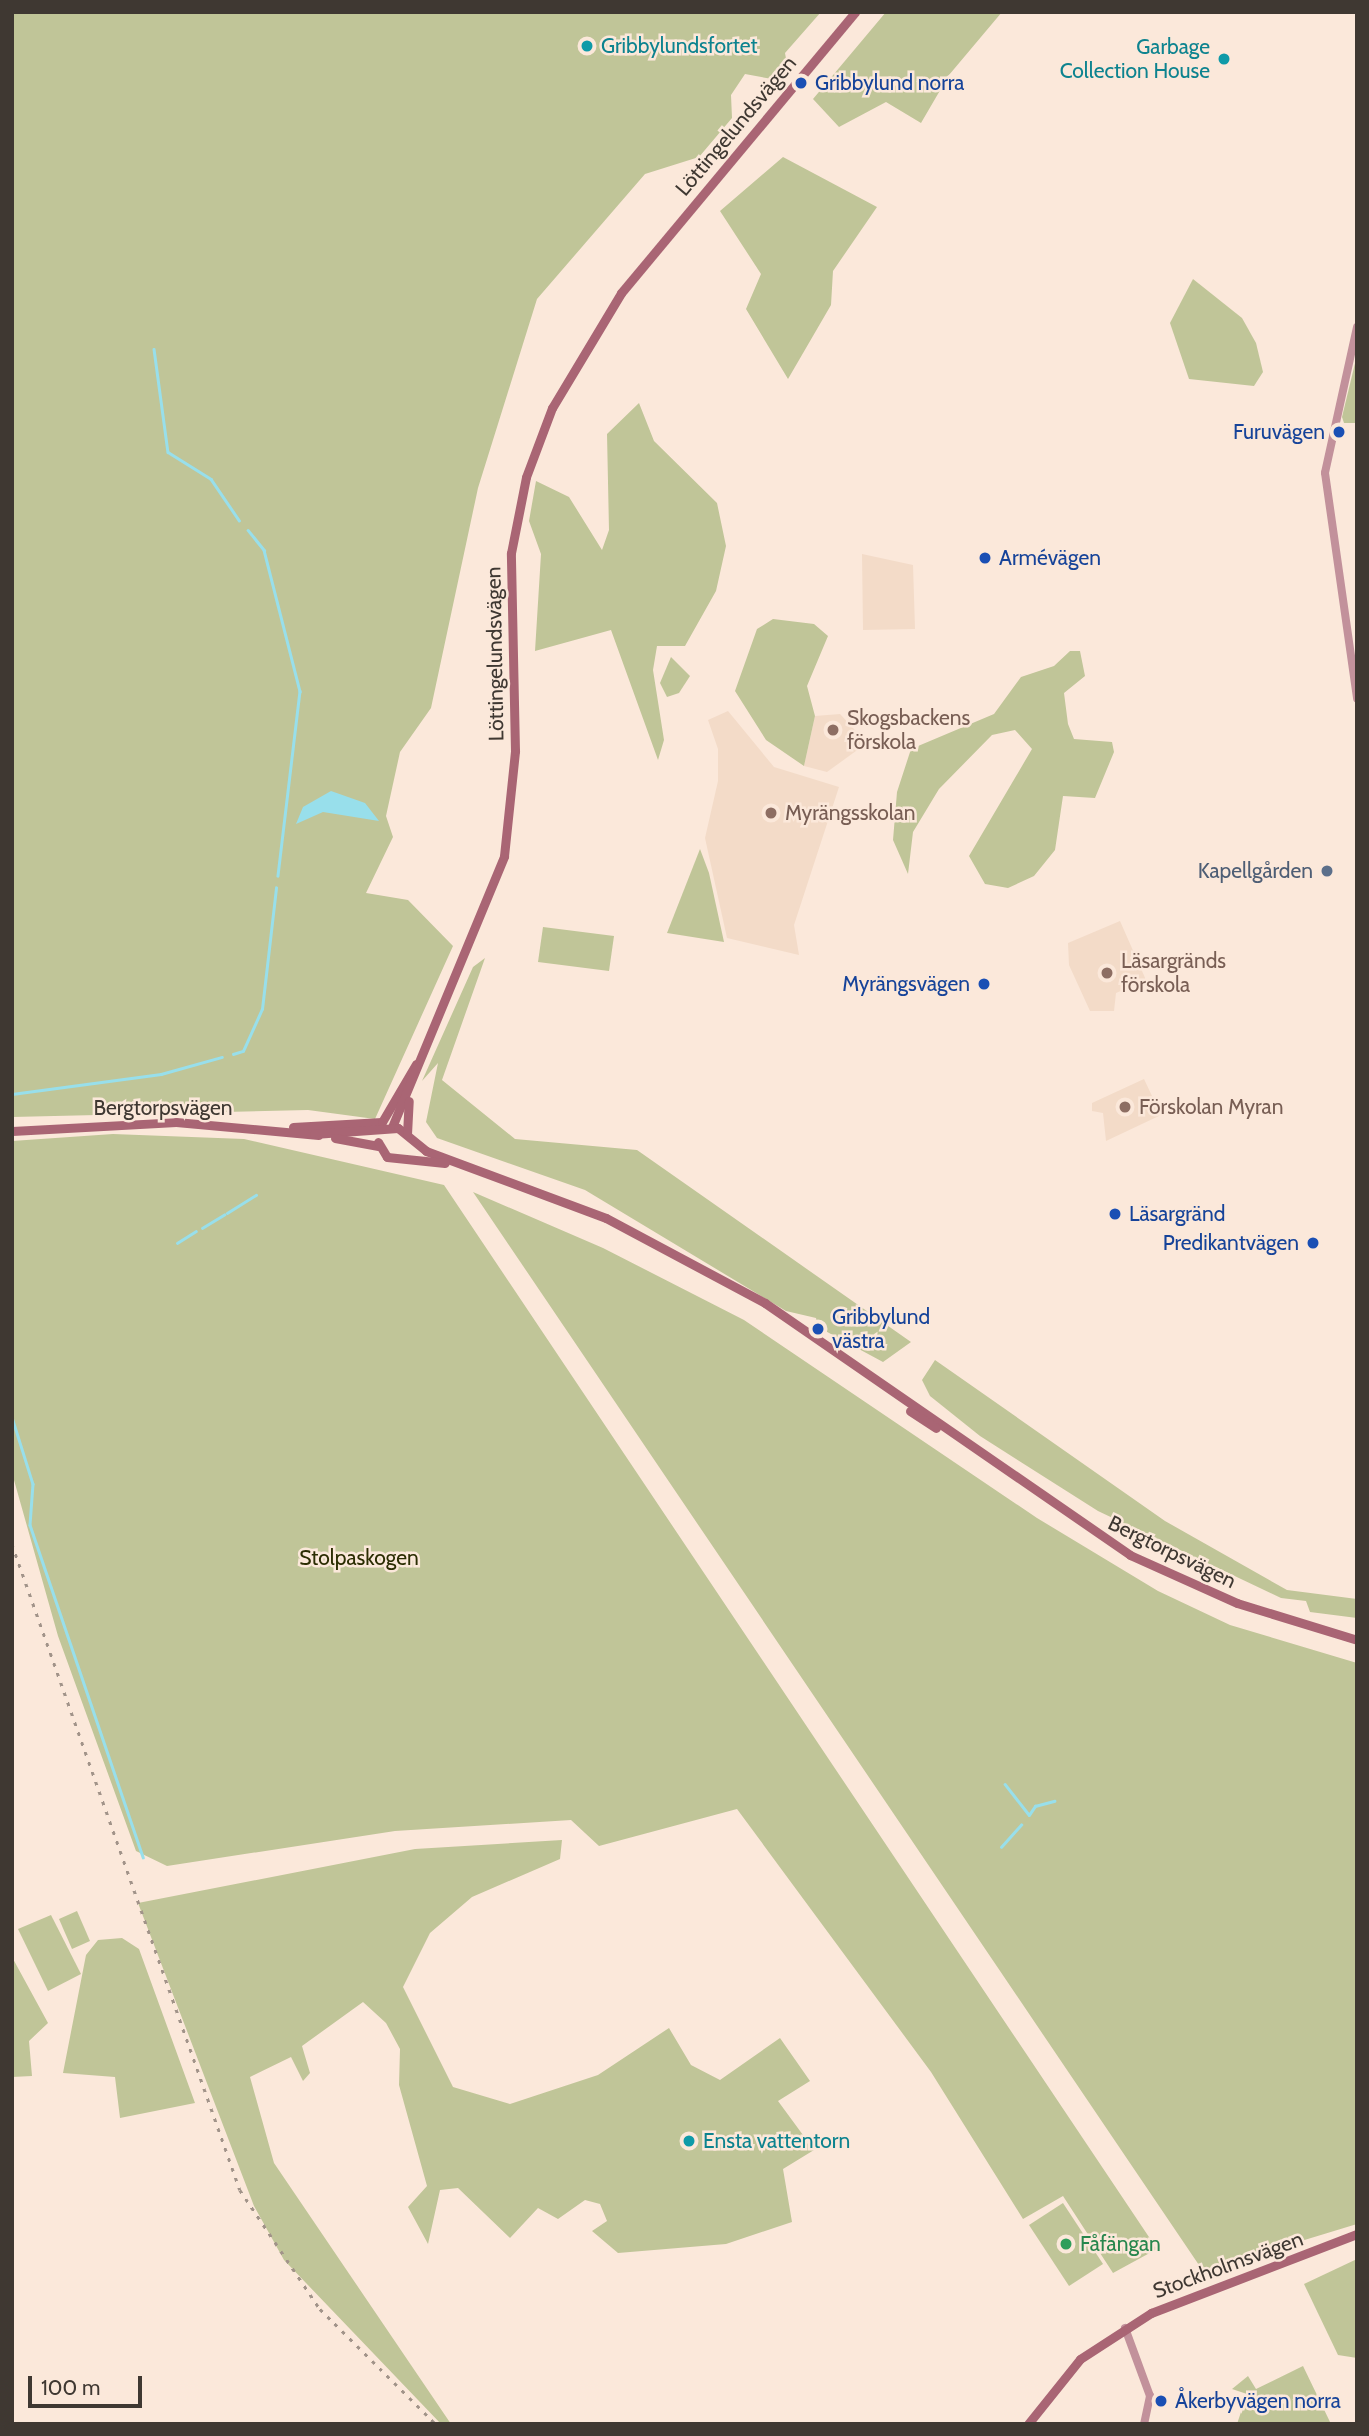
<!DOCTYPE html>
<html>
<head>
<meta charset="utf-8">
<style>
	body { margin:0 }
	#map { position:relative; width:1369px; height:2436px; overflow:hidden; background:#fbe8da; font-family:Cabin,sans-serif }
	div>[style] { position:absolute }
	.built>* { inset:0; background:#f3dbc8 }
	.green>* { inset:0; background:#c0c598 }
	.water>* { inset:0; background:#98dfeb }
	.stream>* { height:2.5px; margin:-1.25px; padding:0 1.25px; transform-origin:1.25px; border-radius:1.25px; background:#98dfeb }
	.tertiary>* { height:8px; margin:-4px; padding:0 4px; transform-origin:4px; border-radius:4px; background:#c2919b }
	.secondary>* { height:9px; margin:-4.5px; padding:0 4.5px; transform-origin:4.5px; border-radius:4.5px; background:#a96574 }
	.rail>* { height:2.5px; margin-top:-1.25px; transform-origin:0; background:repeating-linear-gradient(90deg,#a19389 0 3.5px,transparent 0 10.5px) }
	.dots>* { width:19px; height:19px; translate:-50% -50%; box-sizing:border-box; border:4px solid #fbe8da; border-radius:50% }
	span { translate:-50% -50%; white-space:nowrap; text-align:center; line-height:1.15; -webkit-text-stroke:5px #fbe8da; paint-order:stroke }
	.culture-label { font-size:21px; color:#0d838f }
	.left { translate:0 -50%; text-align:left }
	.right { translate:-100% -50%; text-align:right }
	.transit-label { font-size:21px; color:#164399 }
	.street-label { font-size:21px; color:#3f3832 }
	.education-label { font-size:21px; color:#785e54 }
	.service-label { font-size:21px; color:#4e5e75 }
	.park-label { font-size:21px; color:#2b2d02 }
	.leisure-label { font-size:21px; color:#27864d }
	.frame { position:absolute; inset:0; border:14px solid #3f3832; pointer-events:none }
	.scale { position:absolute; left:28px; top:2376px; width:114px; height:32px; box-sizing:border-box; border:4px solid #3f3832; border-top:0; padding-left:9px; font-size:21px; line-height:24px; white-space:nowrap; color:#3f3832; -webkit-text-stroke:5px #fbe8da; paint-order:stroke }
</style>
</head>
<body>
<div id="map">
	<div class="built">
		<i style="clip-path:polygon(862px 554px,913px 565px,915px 629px,863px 630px)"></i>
		<i style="clip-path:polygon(728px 711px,774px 767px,839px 787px,794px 925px,799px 955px,727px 938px,705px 838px,718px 781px,718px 749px,708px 720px)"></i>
		<i style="clip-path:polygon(840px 714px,867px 743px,827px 772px,804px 766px,815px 716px)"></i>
		<i style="clip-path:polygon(1120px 921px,1146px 980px,1116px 993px,1114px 1011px,1090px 1011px,1069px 965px,1068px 943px)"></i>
		<i style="clip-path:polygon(1144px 1079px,1161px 1115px,1106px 1141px,1103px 1113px,1092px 1111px,1092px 1103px)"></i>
	</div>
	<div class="green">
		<i style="clip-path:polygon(12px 12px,821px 12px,785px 53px,787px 64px,772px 79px,745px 74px,731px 95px,732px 118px,699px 157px,645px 174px,537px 299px,478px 488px,431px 708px,400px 752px,386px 816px,393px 837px,366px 893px,408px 900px,453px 946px,375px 1119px,308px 1110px,12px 1117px)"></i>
		<i style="clip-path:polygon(886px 12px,1002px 12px,949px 75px,921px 123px,886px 102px,839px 127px,813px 99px)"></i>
		<i style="clip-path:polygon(783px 157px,877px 207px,833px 271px,831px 305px,788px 379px,746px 309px,761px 274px,720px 211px)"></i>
		<i style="clip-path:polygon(1193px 279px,1242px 318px,1256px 343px,1263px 372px,1254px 386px,1189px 379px,1170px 323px)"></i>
		<i style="clip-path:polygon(1357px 355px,1356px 423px,1344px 423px,1342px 417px)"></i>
		<i style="clip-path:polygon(639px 403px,654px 441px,717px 503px,726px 546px,716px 591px,685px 646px,657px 646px,653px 670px,664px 740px,658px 760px,611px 630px,535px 651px,541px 554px,529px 521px,536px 481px,569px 497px,602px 550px,609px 530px,607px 434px)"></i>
		<i style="clip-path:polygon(773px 619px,814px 624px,828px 636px,807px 686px,815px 716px,804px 766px,766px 740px,735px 691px,757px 629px)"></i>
		<i style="clip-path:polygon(1070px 651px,1080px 651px,1085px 676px,1064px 693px,1068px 724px,1074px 739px,1112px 742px,1114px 752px,1095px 798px,1063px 796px,1055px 850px,1034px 876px,1008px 888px,985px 884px,969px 856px,1032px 749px,1015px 730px,992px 735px,939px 789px,913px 832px,908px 874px,893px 840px,897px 792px,911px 749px,994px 714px,1021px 677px,1054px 666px)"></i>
		<i style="clip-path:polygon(671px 657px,690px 676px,679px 693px,667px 697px,660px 683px)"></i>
		<i style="clip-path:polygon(700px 849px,709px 873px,724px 942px,667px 933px)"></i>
		<i style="clip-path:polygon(543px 927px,614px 936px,609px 971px,538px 962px)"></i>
		<i style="clip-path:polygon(485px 958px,442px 1080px,515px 1139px,637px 1150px,911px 1342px,883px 1362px,818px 1327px,816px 1318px,786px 1311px,585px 1190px,437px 1138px,426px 1122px,438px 1063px,422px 1081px,473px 967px)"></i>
		<i style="clip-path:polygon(113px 1134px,244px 1139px,444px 1185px,1157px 2249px,1113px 2273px,1063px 2196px,1023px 2219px,931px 2072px,737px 1809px,599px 1846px,571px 1820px,395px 1831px,167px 1866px,136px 1851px,58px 1636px,12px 1473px,12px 1141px)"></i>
		<i style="clip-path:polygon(473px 1192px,603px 1248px,744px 1320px,1037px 1518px,1158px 1591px,1230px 1625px,1357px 1663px,1357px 2224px,1203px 2271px)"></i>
		<i style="clip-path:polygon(935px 1360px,1165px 1521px,1287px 1590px,1357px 1599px,1357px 1618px,1310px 1612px,1306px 1601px,1281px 1598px,1098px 1511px,980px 1436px,930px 1396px,922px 1380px)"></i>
		<i style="clip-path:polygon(562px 1840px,560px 1859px,472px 1897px,430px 1933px,403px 1987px,453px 2087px,510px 2104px,598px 2075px,669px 2028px,691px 2065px,720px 2080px,780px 2038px,810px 2081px,778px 2101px,814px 2150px,783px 2169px,792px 2222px,726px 2244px,618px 2253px,592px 2231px,607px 2221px,600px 2204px,585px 2200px,558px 2219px,538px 2208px,510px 2238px,458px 2188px,440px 2190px,428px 2244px,408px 2207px,427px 2186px,399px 2085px,400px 2049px,386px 2023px,363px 2002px,302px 2046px,310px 2073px,303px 2081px,291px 2057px,250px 2077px,274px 2163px,451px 2424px,441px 2424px,284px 2260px,254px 2206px,138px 1903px,415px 1849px)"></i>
		<i style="clip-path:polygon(77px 1911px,90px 1941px,72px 1949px,59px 1919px)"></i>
		<i style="clip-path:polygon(51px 1915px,81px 1974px,48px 1991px,18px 1929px)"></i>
		<i style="clip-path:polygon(122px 1938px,139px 1949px,195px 2103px,120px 2118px,115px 2077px,63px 2073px,86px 1955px,98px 1940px)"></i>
		<i style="clip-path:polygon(12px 1957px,48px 2023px,29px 2041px,32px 2076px,12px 2077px)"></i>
		<i style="clip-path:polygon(1063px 2203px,1103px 2264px,1069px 2286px,1029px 2225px)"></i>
		<i style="clip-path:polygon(1357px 2259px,1357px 2358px,1338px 2355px,1304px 2284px)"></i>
		<i style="clip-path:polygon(1303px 2366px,1331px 2424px,1237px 2424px,1247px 2394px,1232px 2389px,1248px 2376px,1256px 2389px)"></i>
	</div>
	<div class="water">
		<i style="clip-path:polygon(331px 791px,365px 803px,379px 821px,323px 812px,296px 824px,303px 807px)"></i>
	</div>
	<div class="stream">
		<i style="left:154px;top:349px;width:104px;rotate:82.3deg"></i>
		<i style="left:168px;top:452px;width:51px;rotate:32.1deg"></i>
		<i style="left:211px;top:479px;width:50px;rotate:55.7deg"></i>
		<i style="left:248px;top:530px;width:26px;rotate:51deg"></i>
		<i style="left:264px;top:550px;width:146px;rotate:75.7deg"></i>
		<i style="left:300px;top:691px;width:186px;rotate:96.8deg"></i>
		<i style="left:233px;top:1054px;width:10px;rotate:-17deg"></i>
		<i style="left:243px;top:1051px;width:46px;rotate:-65.7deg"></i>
		<i style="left:262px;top:1009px;width:122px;rotate:-83.4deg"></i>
		<i style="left:12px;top:1094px;width:150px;rotate:-7.6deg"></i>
		<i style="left:161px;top:1074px;width:63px;rotate:-15.6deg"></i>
		<i style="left:227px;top:1213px;width:34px;rotate:-32deg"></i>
		<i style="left:202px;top:1228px;width:26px;rotate:-31deg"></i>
		<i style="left:177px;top:1243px;width:22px;rotate:-32deg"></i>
		<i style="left:12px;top:1417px;width:70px;rotate:72.6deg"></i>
		<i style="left:33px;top:1484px;width:41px;rotate:94.2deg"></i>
		<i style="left:30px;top:1525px;width:351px;rotate:71.2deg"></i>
		<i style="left:1005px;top:1784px;width:39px;rotate:52deg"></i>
		<i style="left:1029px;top:1815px;width:11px;rotate:-56deg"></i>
		<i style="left:1035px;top:1806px;width:20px;rotate:-15deg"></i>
		<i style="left:1001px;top:1847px;width:30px;rotate:-48deg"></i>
	</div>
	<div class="tertiary">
		<i style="left:1357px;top:327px;width:149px;rotate:102.4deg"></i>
		<i style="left:1325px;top:473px;width:228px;rotate:81.9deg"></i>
		<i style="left:1125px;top:2328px;width:72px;rotate:69.8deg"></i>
		<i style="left:1150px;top:2396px;width:29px;rotate:102deg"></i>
	</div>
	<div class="secondary">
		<i style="left:293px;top:1127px;width:89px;rotate:-3.2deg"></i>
		<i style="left:382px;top:1122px;width:67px;rotate:-59.6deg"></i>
		<i style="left:392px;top:1127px;width:293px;rotate:-67.5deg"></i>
		<i style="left:504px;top:856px;width:106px;rotate:-84deg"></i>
		<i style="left:515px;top:751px;width:198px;rotate:-91.2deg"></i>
		<i style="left:511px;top:553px;width:77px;rotate:-78.8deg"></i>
		<i style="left:526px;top:477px;width:74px;rotate:-69.4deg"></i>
		<i style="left:552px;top:408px;width:134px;rotate:-59deg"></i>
		<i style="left:621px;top:293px;width:366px;rotate:-50.2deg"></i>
		<i style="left:12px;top:1131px;width:164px;rotate:-3.1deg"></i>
		<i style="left:176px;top:1122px;width:143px;rotate:5.2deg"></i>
		<i style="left:314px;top:1134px;width:84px;rotate:-4.1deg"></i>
		<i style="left:398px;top:1128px;width:36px;rotate:39deg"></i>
		<i style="left:426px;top:1151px;width:192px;rotate:20.4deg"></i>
		<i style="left:606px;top:1218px;width:180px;rotate:28.1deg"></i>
		<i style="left:765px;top:1303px;width:444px;rotate:34.6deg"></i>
		<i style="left:1130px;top:1555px;width:117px;rotate:24.2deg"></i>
		<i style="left:1237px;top:1603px;width:126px;rotate:17.1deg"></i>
		<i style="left:407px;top:1134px;width:33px;rotate:-87deg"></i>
		<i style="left:335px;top:1138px;width:44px;rotate:10.5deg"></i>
		<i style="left:378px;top:1142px;width:17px;rotate:59deg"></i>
		<i style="left:387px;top:1157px;width:58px;rotate:5.9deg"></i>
		<i style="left:910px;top:1411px;width:31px;rotate:33deg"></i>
		<i style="left:1028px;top:2424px;width:83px;rotate:-51.3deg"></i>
		<i style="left:1080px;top:2359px;width:85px;rotate:-32.9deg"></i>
		<i style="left:1151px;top:2313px;width:221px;rotate:-21deg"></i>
	</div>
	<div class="rail">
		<i style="left:12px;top:1544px;width:685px;rotate:70.56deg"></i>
		<i style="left:240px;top:2190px;width:143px;rotate:56.1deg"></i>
		<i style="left:320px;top:2309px;width:163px;rotate:44.8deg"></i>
	</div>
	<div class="dots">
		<i style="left:587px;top:46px;background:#0f9aa8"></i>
		<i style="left:1224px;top:59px;background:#0f9aa8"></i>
		<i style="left:801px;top:83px;background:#1a4fb4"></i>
		<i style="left:1339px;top:432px;background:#1a4fb4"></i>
		<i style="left:985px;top:558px;background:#1a4fb4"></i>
		<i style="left:833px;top:730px;background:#8d6e63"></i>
		<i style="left:771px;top:813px;background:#8d6e63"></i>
		<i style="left:1327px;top:871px;background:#5c6f8a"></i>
		<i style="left:1107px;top:973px;background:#8d6e63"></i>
		<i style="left:984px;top:984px;background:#1a4fb4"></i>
		<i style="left:1125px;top:1107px;background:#8d6e63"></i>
		<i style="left:1115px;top:1214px;background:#1a4fb4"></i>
		<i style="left:1313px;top:1243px;background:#1a4fb4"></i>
		<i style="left:818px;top:1329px;background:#1a4fb4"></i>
		<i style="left:689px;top:2141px;background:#0f9aa8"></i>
		<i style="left:1066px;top:2244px;background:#2e9e5b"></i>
		<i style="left:1161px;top:2401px;background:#1a4fb4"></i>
	</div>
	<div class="culture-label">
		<span class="left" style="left:601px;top:46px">Gribbylundsfortet</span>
		<span class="right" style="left:1210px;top:59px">Garbage<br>Collection House</span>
		<span class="left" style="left:703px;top:2141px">Ensta vattentorn</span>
	</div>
	<div class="transit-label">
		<span class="left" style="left:815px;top:83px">Gribbylund norra</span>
		<span class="right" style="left:1325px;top:432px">Furuvägen</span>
		<span class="left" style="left:999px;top:558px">Armévägen</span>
		<span class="right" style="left:970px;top:984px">Myrängsvägen</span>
		<span class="left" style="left:1129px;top:1214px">Läsargränd</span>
		<span class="right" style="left:1299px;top:1243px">Predikantvägen</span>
		<span class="left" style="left:832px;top:1329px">Gribbylund<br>västra</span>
		<span class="left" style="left:1175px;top:2401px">Åkerbyvägen norra</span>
	</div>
	<div class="street-label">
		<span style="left:736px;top:126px;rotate:-50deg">Löttingelundsvägen</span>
		<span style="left:495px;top:654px;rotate:-91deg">Löttingelundsvägen</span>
		<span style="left:163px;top:1108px">Bergtorpsvägen</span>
		<span style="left:1172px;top:1552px;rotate:26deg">Bergtorpsvägen</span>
		<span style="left:1228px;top:2265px;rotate:-20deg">Stockholmsvägen</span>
	</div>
	<div class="education-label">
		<span class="left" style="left:847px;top:730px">Skogsbackens<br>förskola</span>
		<span class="left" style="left:785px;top:813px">Myrängsskolan</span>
		<span class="left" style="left:1121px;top:973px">Läsargränds<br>förskola</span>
		<span class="left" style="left:1139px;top:1107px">Förskolan Myran</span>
	</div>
	<div class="service-label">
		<span class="right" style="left:1313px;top:871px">Kapellgården</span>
	</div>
	<div class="park-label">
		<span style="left:359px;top:1558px">Stolpaskogen</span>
	</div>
	<div class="leisure-label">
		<span class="left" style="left:1080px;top:2244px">Fåfängan</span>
	</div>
	<div class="frame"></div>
	<div class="scale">100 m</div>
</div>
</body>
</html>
